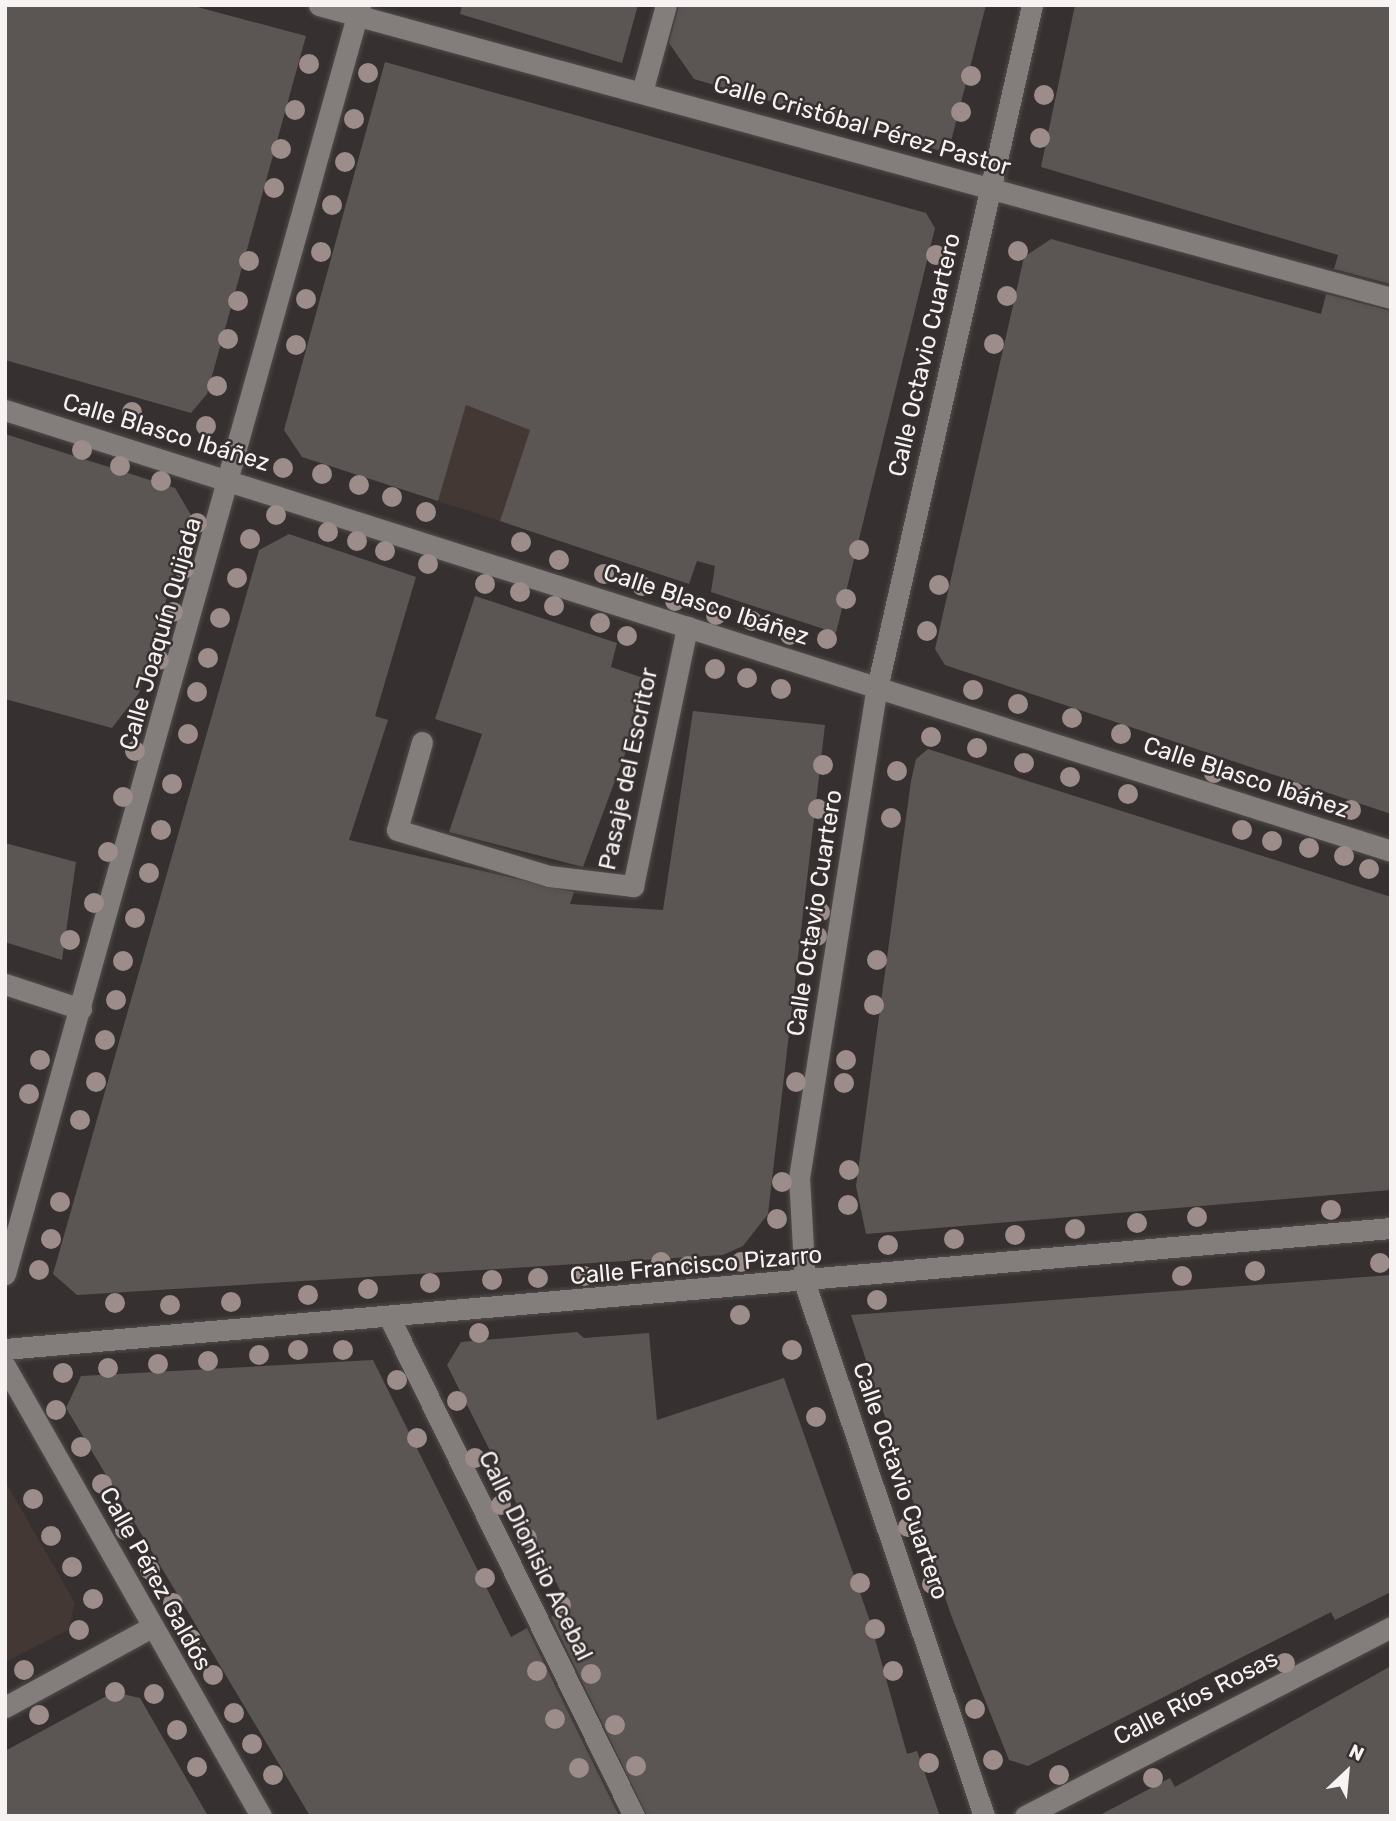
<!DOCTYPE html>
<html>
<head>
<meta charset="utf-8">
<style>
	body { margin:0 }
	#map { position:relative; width:1396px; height:1821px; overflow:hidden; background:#363130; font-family:Rubik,sans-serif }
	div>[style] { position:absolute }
	.built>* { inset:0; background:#443835 }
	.building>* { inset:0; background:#5b5554 }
	.roads { filter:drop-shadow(0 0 2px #524d4c) drop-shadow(0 0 2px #524d4c) }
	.street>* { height:21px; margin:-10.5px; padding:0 10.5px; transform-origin:10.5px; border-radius:10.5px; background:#837d7c }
	.trees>* { width:20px; height:20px; margin:-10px; border-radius:50%; background:#9c8c8a }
	span { translate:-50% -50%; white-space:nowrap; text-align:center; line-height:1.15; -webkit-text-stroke:5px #363130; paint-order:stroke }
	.street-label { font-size:24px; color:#f6f3f2 }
	.frame { position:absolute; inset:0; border:7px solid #f6f3f2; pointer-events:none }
	.north { position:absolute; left:1312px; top:1737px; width:70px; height:70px; -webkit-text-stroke:5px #363130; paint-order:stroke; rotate:26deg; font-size:19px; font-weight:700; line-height:28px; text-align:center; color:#f6f3f2 }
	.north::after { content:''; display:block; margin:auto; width:24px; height:32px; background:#f6f3f2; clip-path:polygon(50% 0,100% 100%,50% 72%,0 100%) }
</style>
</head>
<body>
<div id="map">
	<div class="built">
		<i style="clip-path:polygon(466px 405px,530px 430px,500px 521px,438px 501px)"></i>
		<i style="clip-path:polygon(5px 1481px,75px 1603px,68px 1630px,5px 1662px)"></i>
	</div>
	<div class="building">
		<i style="clip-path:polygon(5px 5px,190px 5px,306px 36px,207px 394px,191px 413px,5px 360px)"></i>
		<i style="clip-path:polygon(462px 5px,638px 5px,622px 63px,460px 14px)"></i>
		<i style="clip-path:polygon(679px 5px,986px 5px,948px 153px,694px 79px,669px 43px)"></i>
		<i style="clip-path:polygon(1075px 5px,1391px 5px,1391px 284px,1334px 269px,1338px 255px,1041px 167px)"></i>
		<i style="clip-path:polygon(385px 62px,926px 213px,935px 228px,836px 633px,711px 592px,715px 566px,697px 561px,689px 584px,500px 521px,530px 430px,466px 405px,438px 501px,302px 457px,284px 430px)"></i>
		<i style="clip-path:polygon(1051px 239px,1321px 314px,1326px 294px,1391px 311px,1391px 814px,945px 665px,935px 649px,1024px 257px)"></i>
		<i style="clip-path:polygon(5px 434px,175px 488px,191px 515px,139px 693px,112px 728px,5px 699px)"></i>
		<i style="clip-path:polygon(289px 534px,416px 577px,375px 716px,388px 720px,349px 840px,574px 892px,570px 904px,663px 910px,693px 711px,825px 725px,768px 1214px,743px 1246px,723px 1255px,77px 1295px,53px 1274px,259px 550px)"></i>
		<i style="clip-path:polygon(475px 596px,617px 643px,611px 667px,652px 681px,583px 867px,449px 832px,482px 734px,435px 719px)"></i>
		<i style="clip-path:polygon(928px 749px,1391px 897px,1391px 1190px,866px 1234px,856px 1186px,911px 781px,916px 759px)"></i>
		<i style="clip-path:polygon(5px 843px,76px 862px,62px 960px,5px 942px)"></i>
		<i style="clip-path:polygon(1391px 1275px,1391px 1592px,1335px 1620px,1331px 1612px,1028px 1766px,1009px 1760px,951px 1615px,851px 1315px)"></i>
		<i style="clip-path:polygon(577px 1332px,584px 1338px,649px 1333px,657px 1420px,784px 1378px,870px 1621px,907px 1754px,917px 1751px,940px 1816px,647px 1816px,551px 1617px,569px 1608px,447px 1365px,461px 1342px)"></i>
		<i style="clip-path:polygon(373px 1360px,511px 1637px,527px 1628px,619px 1816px,310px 1816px,66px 1408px,81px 1376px)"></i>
		<i style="clip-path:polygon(1391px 1666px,1391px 1816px,1098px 1816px,1170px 1778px,1175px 1787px)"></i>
		<i style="clip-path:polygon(114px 1692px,140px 1698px,208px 1816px,5px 1816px,5px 1751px)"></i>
	</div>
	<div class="roads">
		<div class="street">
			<i style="left:319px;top:5px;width:1111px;rotate:15.29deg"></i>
			<i style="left:642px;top:92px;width:90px;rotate:-74.6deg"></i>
			<i style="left:5px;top:410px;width:1454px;rotate:17.65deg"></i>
			<i style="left:422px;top:742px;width:91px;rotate:105.9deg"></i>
			<i style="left:397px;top:830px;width:159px;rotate:16.8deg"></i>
			<i style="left:549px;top:876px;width:85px;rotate:6.8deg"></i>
			<i style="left:633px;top:886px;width:265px;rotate:-78.2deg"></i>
			<i style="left:5px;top:984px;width:80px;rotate:18.2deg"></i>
			<i style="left:5px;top:1274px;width:1318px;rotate:-74.37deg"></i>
			<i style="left:390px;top:1319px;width:554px;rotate:63.85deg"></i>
			<i style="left:5px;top:1349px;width:1391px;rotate:-4.99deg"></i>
			<i style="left:5px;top:1366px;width:518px;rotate:60.36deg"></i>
			<i style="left:5px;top:1707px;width:167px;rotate:-28.6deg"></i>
			<i style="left:984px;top:1816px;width:561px;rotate:-108.6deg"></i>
			<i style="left:805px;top:1284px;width:106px;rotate:-93.2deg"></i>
			<i style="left:799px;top:1178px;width:496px;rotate:-81deg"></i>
			<i style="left:877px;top:688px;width:700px;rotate:-77.21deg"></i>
			<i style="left:1025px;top:1816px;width:412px;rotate:-27.3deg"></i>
		</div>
	</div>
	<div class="trees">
		<i style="left:309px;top:64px"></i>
		<i style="left:368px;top:73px"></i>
		<i style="left:971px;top:76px"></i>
		<i style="left:1044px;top:95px"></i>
		<i style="left:295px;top:110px"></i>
		<i style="left:961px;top:112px"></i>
		<i style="left:354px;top:119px"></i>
		<i style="left:1040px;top:138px"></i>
		<i style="left:281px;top:149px"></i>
		<i style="left:345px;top:162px"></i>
		<i style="left:274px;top:188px"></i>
		<i style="left:332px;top:205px"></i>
		<i style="left:1018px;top:251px"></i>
		<i style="left:321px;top:252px"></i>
		<i style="left:936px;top:255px"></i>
		<i style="left:249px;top:261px"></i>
		<i style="left:1007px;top:296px"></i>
		<i style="left:306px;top:299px"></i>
		<i style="left:238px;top:301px"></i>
		<i style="left:228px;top:339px"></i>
		<i style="left:994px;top:344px"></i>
		<i style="left:296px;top:345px"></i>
		<i style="left:217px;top:386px"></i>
		<i style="left:132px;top:412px"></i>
		<i style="left:206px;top:426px"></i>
		<i style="left:82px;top:450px"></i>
		<i style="left:120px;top:466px"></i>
		<i style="left:283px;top:468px"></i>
		<i style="left:322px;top:474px"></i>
		<i style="left:161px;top:481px"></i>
		<i style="left:359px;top:485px"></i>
		<i style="left:392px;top:497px"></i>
		<i style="left:426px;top:512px"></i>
		<i style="left:276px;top:515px"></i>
		<i style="left:197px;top:523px"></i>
		<i style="left:328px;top:532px"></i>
		<i style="left:250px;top:539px"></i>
		<i style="left:357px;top:541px"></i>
		<i style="left:521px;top:542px"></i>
		<i style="left:859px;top:550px"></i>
		<i style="left:385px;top:551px"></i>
		<i style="left:559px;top:560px"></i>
		<i style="left:428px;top:564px"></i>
		<i style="left:184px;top:569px"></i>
		<i style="left:604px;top:574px"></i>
		<i style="left:237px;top:578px"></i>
		<i style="left:485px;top:584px"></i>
		<i style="left:939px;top:585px"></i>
		<i style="left:642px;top:586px"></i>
		<i style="left:520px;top:592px"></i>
		<i style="left:846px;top:599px"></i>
		<i style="left:675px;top:601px"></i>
		<i style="left:554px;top:606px"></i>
		<i style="left:173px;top:612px"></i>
		<i style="left:716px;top:615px"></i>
		<i style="left:220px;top:618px"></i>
		<i style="left:752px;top:621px"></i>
		<i style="left:600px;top:623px"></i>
		<i style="left:927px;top:631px"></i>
		<i style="left:790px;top:635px"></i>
		<i style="left:627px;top:636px"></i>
		<i style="left:827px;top:639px"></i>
		<i style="left:208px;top:658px"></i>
		<i style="left:159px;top:660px"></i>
		<i style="left:715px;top:669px"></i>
		<i style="left:747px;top:678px"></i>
		<i style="left:781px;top:689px"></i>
		<i style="left:973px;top:690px"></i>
		<i style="left:197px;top:692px"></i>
		<i style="left:1018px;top:704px"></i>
		<i style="left:1072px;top:718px"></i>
		<i style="left:188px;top:734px"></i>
		<i style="left:1121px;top:734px"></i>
		<i style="left:931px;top:737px"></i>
		<i style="left:977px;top:748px"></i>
		<i style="left:135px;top:751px"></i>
		<i style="left:1024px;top:763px"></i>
		<i style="left:823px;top:765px"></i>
		<i style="left:897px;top:771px"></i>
		<i style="left:1214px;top:773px"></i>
		<i style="left:1070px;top:777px"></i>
		<i style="left:172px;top:784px"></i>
		<i style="left:1294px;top:792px"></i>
		<i style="left:1128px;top:794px"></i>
		<i style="left:123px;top:797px"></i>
		<i style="left:818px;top:809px"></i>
		<i style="left:1351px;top:810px"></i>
		<i style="left:891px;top:818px"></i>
		<i style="left:161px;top:830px"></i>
		<i style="left:1242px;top:830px"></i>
		<i style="left:1272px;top:841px"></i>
		<i style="left:1309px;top:848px"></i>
		<i style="left:108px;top:852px"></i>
		<i style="left:1344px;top:856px"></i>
		<i style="left:1369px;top:869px"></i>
		<i style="left:149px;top:873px"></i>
		<i style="left:94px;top:903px"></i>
		<i style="left:820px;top:912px"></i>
		<i style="left:135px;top:918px"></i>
		<i style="left:817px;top:936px"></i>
		<i style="left:70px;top:940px"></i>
		<i style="left:877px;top:960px"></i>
		<i style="left:123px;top:961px"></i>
		<i style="left:116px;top:1000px"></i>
		<i style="left:874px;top:1005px"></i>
		<i style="left:105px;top:1040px"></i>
		<i style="left:40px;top:1060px"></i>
		<i style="left:846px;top:1060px"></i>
		<i style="left:96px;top:1082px"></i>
		<i style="left:796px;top:1082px"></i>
		<i style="left:844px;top:1083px"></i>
		<i style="left:29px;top:1094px"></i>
		<i style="left:80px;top:1120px"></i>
		<i style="left:849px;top:1170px"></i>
		<i style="left:782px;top:1182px"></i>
		<i style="left:60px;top:1202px"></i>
		<i style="left:848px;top:1205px"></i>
		<i style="left:1331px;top:1210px"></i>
		<i style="left:1197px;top:1217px"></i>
		<i style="left:777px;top:1219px"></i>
		<i style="left:1137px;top:1223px"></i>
		<i style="left:1075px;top:1229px"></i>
		<i style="left:1015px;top:1235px"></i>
		<i style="left:51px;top:1239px"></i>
		<i style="left:954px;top:1239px"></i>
		<i style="left:888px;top:1245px"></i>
		<i style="left:661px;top:1262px"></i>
		<i style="left:741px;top:1262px"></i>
		<i style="left:1380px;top:1263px"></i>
		<i style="left:688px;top:1266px"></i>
		<i style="left:39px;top:1270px"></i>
		<i style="left:1255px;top:1271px"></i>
		<i style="left:584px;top:1276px"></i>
		<i style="left:1182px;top:1276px"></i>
		<i style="left:538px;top:1278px"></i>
		<i style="left:492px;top:1280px"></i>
		<i style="left:430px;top:1283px"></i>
		<i style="left:368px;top:1289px"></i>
		<i style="left:308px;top:1295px"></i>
		<i style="left:877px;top:1300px"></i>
		<i style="left:231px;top:1302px"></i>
		<i style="left:115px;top:1303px"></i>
		<i style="left:170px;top:1305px"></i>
		<i style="left:740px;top:1315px"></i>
		<i style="left:479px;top:1333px"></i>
		<i style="left:298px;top:1350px"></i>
		<i style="left:343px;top:1350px"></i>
		<i style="left:792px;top:1350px"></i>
		<i style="left:259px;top:1355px"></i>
		<i style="left:208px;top:1361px"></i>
		<i style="left:158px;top:1364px"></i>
		<i style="left:108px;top:1368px"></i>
		<i style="left:63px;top:1373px"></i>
		<i style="left:397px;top:1380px"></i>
		<i style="left:457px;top:1401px"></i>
		<i style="left:56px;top:1410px"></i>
		<i style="left:816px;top:1417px"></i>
		<i style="left:417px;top:1438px"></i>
		<i style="left:81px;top:1447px"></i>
		<i style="left:475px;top:1458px"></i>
		<i style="left:102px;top:1484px"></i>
		<i style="left:33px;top:1499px"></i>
		<i style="left:501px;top:1505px"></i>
		<i style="left:908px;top:1527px"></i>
		<i style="left:125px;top:1530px"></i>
		<i style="left:51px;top:1536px"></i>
		<i style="left:527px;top:1538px"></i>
		<i style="left:72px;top:1567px"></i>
		<i style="left:150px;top:1570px"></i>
		<i style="left:485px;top:1578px"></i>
		<i style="left:860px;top:1583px"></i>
		<i style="left:932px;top:1584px"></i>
		<i style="left:93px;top:1599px"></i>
		<i style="left:173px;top:1603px"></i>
		<i style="left:561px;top:1605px"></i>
		<i style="left:875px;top:1629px"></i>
		<i style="left:79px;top:1630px"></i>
		<i style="left:191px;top:1639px"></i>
		<i style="left:1285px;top:1663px"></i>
		<i style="left:24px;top:1670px"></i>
		<i style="left:537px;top:1671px"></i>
		<i style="left:893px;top:1671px"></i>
		<i style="left:591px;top:1674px"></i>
		<i style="left:213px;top:1675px"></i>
		<i style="left:115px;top:1692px"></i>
		<i style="left:154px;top:1694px"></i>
		<i style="left:975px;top:1709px"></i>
		<i style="left:234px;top:1713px"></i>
		<i style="left:39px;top:1715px"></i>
		<i style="left:555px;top:1719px"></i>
		<i style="left:615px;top:1725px"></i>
		<i style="left:177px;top:1730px"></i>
		<i style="left:252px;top:1744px"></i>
		<i style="left:993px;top:1760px"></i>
		<i style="left:929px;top:1763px"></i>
		<i style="left:636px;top:1766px"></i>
		<i style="left:197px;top:1767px"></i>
		<i style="left:579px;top:1768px"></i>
		<i style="left:273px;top:1775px"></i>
		<i style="left:1059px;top:1775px"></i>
		<i style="left:1153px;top:1778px"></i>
	</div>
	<div class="street-label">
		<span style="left:862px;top:126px;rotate:16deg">Calle Cristóbal Pérez Pastor</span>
		<span style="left:925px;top:355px;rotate:-77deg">Calle Octavio Cuartero</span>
		<span style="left:166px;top:433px;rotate:17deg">Calle Blasco Ibáñez</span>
		<span style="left:706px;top:605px;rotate:18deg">Calle Blasco Ibáñez</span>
		<span style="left:161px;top:634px;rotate:-74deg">Calle Joaquín Quijada</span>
		<span style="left:629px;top:769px;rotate:-78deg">Pasaje del Escritor</span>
		<span style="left:1246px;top:778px;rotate:18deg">Calle Blasco Ibáñez</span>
		<span style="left:815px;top:913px;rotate:-81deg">Calle Octavio Cuartero</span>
		<span style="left:696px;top:1266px;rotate:-5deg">Calle Francisco Pizarro</span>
		<span style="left:900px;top:1481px;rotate:71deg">Calle Octavio Cuartero</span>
		<span style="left:535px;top:1556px;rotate:64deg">Calle Dionisio Acebal</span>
		<span style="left:155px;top:1579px;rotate:61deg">Calle Pérez Galdós</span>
		<span style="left:1196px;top:1698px;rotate:-27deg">Calle Ríos Rosas</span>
	</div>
	<div class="frame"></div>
	<div class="north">N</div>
</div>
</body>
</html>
